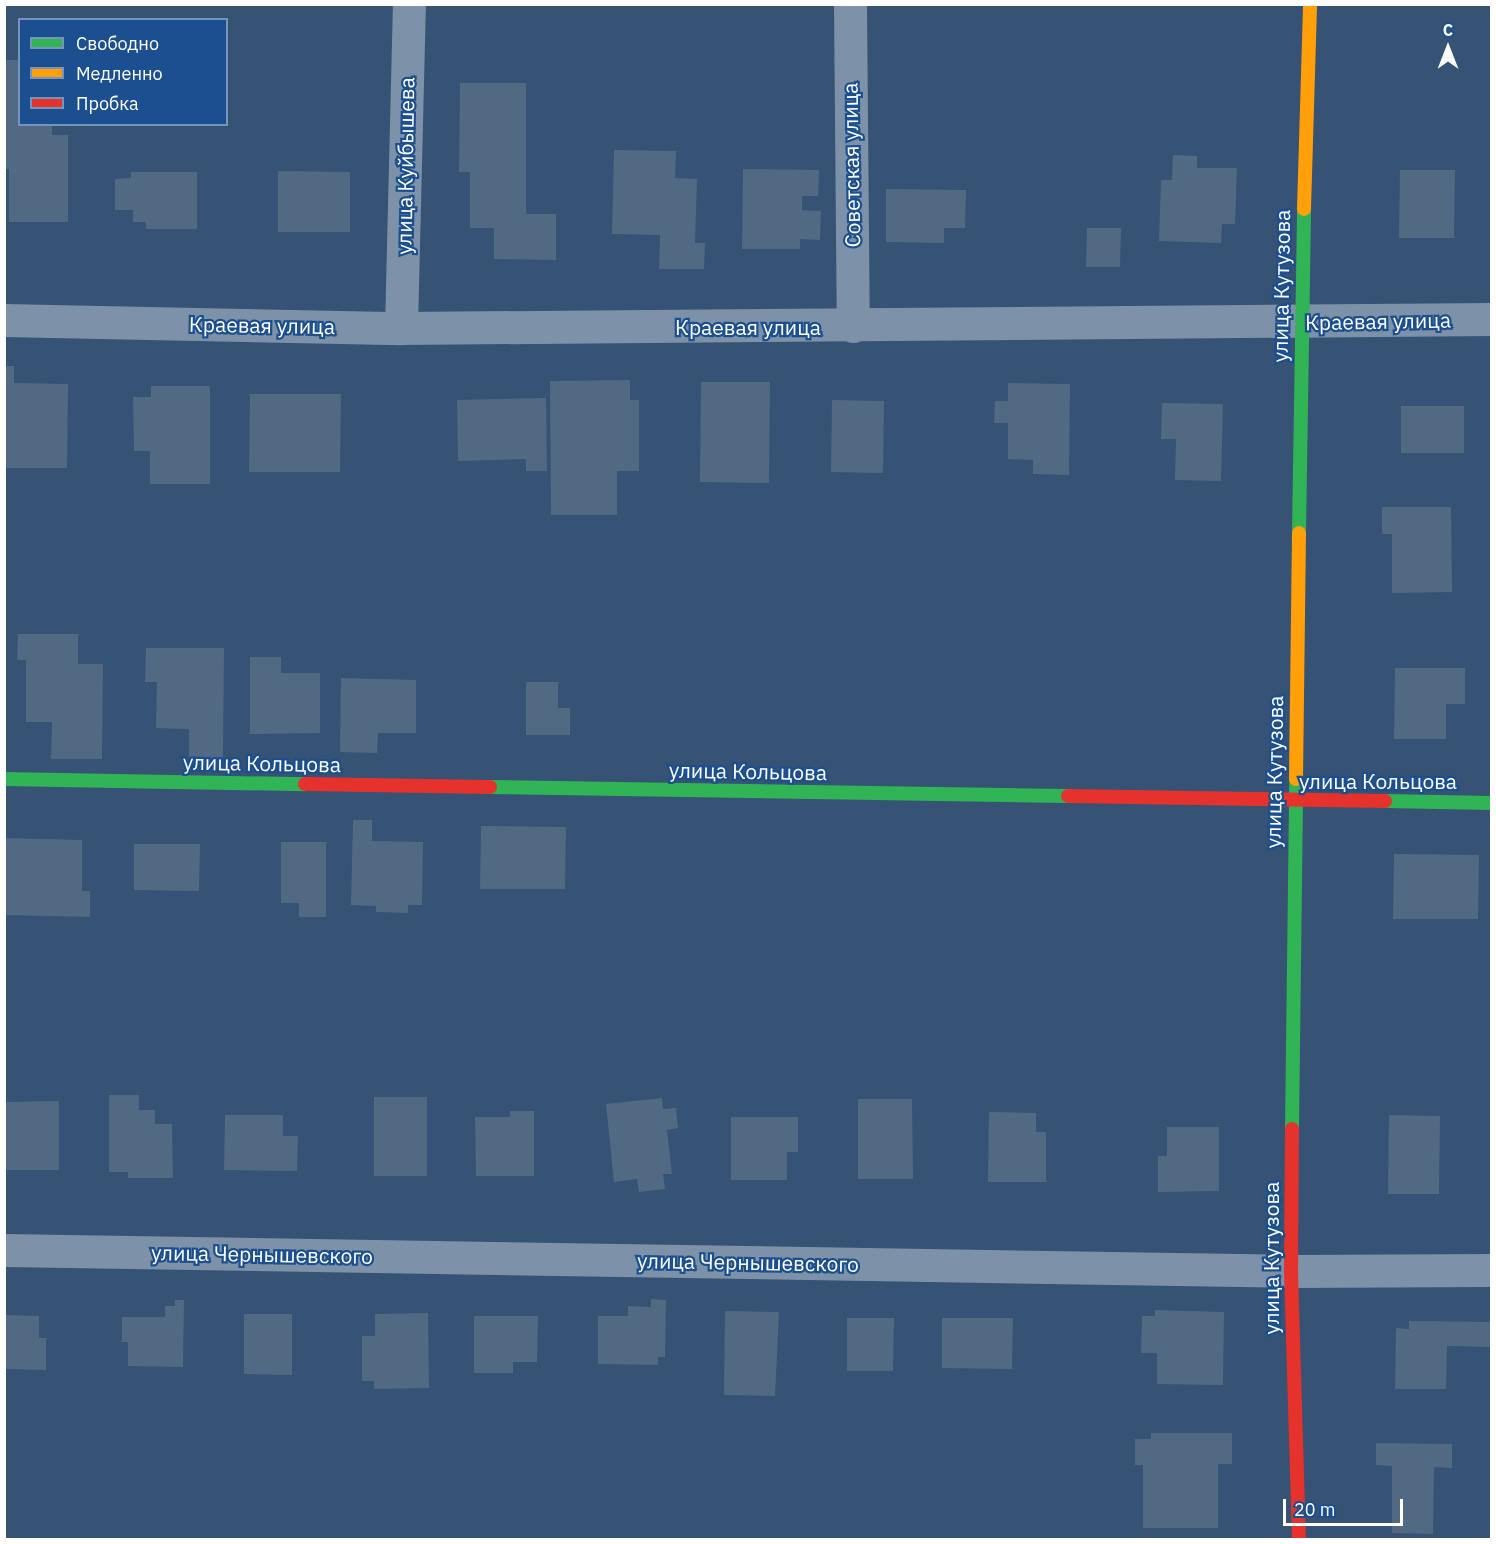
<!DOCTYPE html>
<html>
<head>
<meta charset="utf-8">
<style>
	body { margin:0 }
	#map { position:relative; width:1496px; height:1544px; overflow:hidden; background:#365274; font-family:"IBM Plex Sans",sans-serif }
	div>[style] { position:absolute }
	.building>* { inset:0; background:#526984 }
	.street>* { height:33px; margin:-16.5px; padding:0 16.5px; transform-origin:16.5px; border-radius:16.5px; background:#7d92a8 }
	.fast>* { height:14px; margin:-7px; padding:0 7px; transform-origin:7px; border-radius:7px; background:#30b455 }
	.slow>* { height:14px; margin:-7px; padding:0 7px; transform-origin:7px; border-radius:7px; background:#ff9f0a }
	.jam>* { height:14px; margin:-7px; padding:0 7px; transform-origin:7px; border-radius:7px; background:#e5322d }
	span { translate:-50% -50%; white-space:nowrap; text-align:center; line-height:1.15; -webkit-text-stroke:4.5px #1b4f8f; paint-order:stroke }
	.street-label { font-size:21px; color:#fff }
	.frame { position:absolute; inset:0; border:6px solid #fff; pointer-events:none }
	.legend { position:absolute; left:18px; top:18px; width:210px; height:108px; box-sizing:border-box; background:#1b4f8f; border:2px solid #7695bc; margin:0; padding:8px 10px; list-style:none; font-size:18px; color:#fff }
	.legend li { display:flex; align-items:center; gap:12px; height:30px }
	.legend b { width:30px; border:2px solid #7695bc }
	.north { position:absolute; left:1418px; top:18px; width:60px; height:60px; -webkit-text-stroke:4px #1b4f8f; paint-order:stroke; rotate:0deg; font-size:16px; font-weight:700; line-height:24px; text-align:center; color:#fff }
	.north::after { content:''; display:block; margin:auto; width:21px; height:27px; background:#fff; clip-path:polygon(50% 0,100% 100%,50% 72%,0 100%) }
	.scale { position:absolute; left:1283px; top:1499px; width:120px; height:27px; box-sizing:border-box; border:3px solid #fff; border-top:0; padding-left:8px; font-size:18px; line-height:21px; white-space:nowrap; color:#fff; -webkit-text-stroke:4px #1b4f8f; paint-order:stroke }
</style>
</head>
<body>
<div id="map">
	<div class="building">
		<i style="clip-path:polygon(4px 60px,20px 60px,20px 124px,52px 124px,52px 135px,68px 135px,68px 222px,9px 222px,9px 169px,4px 169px)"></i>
		<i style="clip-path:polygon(460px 83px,526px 83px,526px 214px,556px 214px,556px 260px,494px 259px,494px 228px,470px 228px,470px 172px,459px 172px)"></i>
		<i style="clip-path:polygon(614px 150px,676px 151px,675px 178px,697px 179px,695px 243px,705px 243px,704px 269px,659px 269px,660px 235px,612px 234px)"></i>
		<i style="clip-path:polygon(1173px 155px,1197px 156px,1197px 168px,1237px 168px,1235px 224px,1222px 224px,1221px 243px,1159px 241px,1161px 180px,1172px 180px)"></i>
		<i style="clip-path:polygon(743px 169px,819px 170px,818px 196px,802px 196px,802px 210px,821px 211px,820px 240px,800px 239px,800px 249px,742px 249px)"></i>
		<i style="clip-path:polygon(1400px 170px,1455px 170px,1454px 238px,1399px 238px)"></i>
		<i style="clip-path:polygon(278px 171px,350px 172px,350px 232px,278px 232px)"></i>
		<i style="clip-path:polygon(131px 172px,197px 172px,197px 229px,146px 229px,146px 222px,133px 222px,133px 210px,115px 210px,115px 179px,131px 178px)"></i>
		<i style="clip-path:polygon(886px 189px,966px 190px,965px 228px,944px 228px,944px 243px,886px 242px)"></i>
		<i style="clip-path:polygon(1087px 228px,1121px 228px,1120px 267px,1086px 267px)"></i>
		<i style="clip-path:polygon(4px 366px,14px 366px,14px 383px,68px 384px,67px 468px,4px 468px)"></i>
		<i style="clip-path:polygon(630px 380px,630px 400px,639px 400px,639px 471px,617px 471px,617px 515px,551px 515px,550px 381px)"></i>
		<i style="clip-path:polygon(701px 382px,770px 382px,769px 483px,700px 482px)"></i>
		<i style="clip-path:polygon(1008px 383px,1070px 384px,1069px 475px,1033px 474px,1033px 460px,1008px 459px,1008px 423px,994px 423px,995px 401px,1008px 401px)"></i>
		<i style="clip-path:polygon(151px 386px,210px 386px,210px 484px,150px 484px,150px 451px,134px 451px,133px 397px,151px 397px)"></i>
		<i style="clip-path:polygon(250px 394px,341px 394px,340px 472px,249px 472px)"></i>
		<i style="clip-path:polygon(546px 398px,547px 471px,526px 471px,526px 459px,458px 461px,457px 400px)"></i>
		<i style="clip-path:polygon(832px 400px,884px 401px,883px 473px,831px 472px)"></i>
		<i style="clip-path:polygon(1162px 403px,1223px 404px,1221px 481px,1175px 480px,1176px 439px,1161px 439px)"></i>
		<i style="clip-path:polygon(1401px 406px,1464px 406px,1464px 453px,1401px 453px)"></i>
		<i style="clip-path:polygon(1382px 507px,1451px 507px,1452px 592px,1392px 593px,1392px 534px,1382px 534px)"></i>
		<i style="clip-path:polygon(18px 634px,78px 634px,78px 664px,103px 664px,102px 759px,51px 759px,52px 722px,26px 722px,26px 660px,17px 660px)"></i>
		<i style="clip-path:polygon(146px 648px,224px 648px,223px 758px,189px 758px,189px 729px,156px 728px,157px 682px,145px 682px)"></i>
		<i style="clip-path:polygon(250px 657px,281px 657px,281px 673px,320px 673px,320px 733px,250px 734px)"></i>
		<i style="clip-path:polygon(1395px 668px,1465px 668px,1465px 704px,1446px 704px,1446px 739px,1394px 739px)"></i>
		<i style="clip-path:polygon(341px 678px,416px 680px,416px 733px,378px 733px,377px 753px,340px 752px)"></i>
		<i style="clip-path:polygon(526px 682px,558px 682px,558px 708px,570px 708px,570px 735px,526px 735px)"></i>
		<i style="clip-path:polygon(353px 820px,372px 820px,372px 841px,423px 842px,422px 905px,408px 905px,408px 913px,376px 912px,376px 906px,351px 905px)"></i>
		<i style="clip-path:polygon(481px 826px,566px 827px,565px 889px,480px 889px)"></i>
		<i style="clip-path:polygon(4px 838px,82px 840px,82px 891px,90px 891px,90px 917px,4px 915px)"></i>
		<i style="clip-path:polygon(281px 842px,326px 842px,326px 917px,299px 917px,299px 903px,281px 903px)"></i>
		<i style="clip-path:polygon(134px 844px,200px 844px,199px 891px,134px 890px)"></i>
		<i style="clip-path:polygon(1394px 854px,1479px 855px,1478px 919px,1393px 919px)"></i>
		<i style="clip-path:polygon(109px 1095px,139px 1095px,139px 1110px,155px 1110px,155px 1124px,172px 1124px,173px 1178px,128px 1178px,128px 1172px,109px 1172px)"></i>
		<i style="clip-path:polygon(374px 1097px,427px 1097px,427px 1176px,374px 1176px)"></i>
		<i style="clip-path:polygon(662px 1098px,663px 1109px,676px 1108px,678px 1128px,667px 1130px,672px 1174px,663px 1174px,665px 1189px,639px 1192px,637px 1179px,614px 1182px,606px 1104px)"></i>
		<i style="clip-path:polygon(858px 1099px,912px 1099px,913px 1179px,858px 1179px)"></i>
		<i style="clip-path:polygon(59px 1101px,59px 1170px,4px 1170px,4px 1102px)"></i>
		<i style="clip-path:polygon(510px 1111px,534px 1111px,534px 1176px,476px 1176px,475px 1117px,510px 1117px)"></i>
		<i style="clip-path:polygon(989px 1112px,1036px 1113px,1036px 1132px,1046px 1132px,1046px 1182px,988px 1182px)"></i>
		<i style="clip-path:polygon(225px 1115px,283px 1115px,283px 1136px,298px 1136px,297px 1171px,224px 1170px)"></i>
		<i style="clip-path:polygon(1389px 1115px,1440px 1116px,1439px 1194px,1388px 1194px)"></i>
		<i style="clip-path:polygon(731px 1117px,798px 1117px,798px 1152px,787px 1152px,787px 1180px,731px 1180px)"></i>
		<i style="clip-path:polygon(1167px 1127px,1219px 1127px,1219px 1191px,1158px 1192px,1158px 1156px,1167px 1156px)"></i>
		<i style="clip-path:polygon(651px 1299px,666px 1300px,665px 1357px,658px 1357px,658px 1365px,598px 1364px,598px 1316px,628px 1316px,628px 1306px,651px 1307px)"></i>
		<i style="clip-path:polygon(175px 1300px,184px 1300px,183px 1367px,128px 1366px,128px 1342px,122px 1342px,122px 1317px,165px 1317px,165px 1306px,175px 1306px)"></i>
		<i style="clip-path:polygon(1155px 1310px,1224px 1312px,1223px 1385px,1157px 1384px,1157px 1353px,1141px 1353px,1142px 1316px,1155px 1316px)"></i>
		<i style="clip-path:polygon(725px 1311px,779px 1312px,775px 1396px,724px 1395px)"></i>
		<i style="clip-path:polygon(428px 1313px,429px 1388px,374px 1389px,374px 1381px,362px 1381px,362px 1336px,375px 1336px,375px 1314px)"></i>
		<i style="clip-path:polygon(244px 1314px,292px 1314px,292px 1375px,244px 1374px)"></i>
		<i style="clip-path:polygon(4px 1315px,39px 1316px,39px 1338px,46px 1338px,46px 1370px,4px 1369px)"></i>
		<i style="clip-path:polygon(474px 1316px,538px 1316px,537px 1362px,513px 1362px,513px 1373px,474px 1373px)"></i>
		<i style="clip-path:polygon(847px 1318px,894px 1318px,893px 1371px,847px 1371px)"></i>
		<i style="clip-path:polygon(942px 1318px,1013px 1318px,1012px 1369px,942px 1368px)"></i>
		<i style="clip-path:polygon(1409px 1321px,1492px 1322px,1492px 1347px,1447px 1346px,1446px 1389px,1395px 1389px,1396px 1328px,1409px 1329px)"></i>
		<i style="clip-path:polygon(1151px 1433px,1232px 1433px,1232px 1464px,1218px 1464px,1218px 1528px,1143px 1528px,1143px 1465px,1135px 1465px,1135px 1439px,1151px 1439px)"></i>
		<i style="clip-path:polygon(1376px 1443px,1452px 1444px,1452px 1468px,1434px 1467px,1433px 1534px,1392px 1533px,1392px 1466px,1376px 1465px)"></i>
	</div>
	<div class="street">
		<i style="left:850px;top:4px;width:322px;rotate:89.5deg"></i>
		<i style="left:4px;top:320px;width:397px;rotate:1.2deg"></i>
		<i style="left:401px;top:328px;width:1091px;rotate:-0.47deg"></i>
		<i style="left:401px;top:328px;width:324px;rotate:-88.6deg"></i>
		<i style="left:4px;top:1250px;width:1287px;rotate:0.93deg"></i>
		<i style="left:1291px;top:1271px;width:201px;rotate:-0.3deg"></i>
	</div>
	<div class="fast">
		<i style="left:1299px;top:533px;width:324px;rotate:-89.1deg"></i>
		<i style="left:4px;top:779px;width:301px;rotate:1deg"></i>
		<i style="left:490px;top:787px;width:578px;rotate:0.89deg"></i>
		<i style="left:1385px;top:801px;width:107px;rotate:1.1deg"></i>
		<i style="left:1292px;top:1129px;width:350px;rotate:-89.3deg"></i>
	</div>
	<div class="slow">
		<i style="left:1304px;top:209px;width:205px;rotate:-88.3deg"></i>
		<i style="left:1296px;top:779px;width:246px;rotate:-89.3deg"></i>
	</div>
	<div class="jam">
		<i style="left:305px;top:784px;width:185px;rotate:0.9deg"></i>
		<i style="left:1068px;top:796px;width:317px;rotate:0.9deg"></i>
		<i style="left:1292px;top:1129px;width:142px;rotate:90.4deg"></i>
		<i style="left:1291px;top:1271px;width:269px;rotate:88.3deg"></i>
	</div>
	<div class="street-label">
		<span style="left:851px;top:165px;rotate:-91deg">Советская улица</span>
		<span style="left:405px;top:166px;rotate:-89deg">улица Куйбышева</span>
		<span style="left:1281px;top:286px;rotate:-89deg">улица Кутузова</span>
		<span style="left:1378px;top:321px;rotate:-1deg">Краевая улица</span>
		<span style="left:262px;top:325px;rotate:1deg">Краевая улица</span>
		<span style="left:748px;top:327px">Краевая улица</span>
		<span style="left:262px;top:763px;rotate:1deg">улица Кольцова</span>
		<span style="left:748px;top:771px;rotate:1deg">улица Кольцова</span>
		<span style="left:1274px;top:772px;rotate:-89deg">улица Кутузова</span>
		<span style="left:1378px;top:781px">улица Кольцова</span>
		<span style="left:262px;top:1254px;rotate:1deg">улица Чернышевского</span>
		<span style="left:1271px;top:1258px;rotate:-90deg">улица Кутузова</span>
		<span style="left:748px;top:1262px;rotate:1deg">улица Чернышевского</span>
	</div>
	<div class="frame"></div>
	<ul class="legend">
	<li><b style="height:8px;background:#30b455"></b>Свободно</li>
	<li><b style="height:8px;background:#ff9f0a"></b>Медленно</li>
	<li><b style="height:8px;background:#e5322d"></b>Пробка</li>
	</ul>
	<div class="north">С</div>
	<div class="scale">20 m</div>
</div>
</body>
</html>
